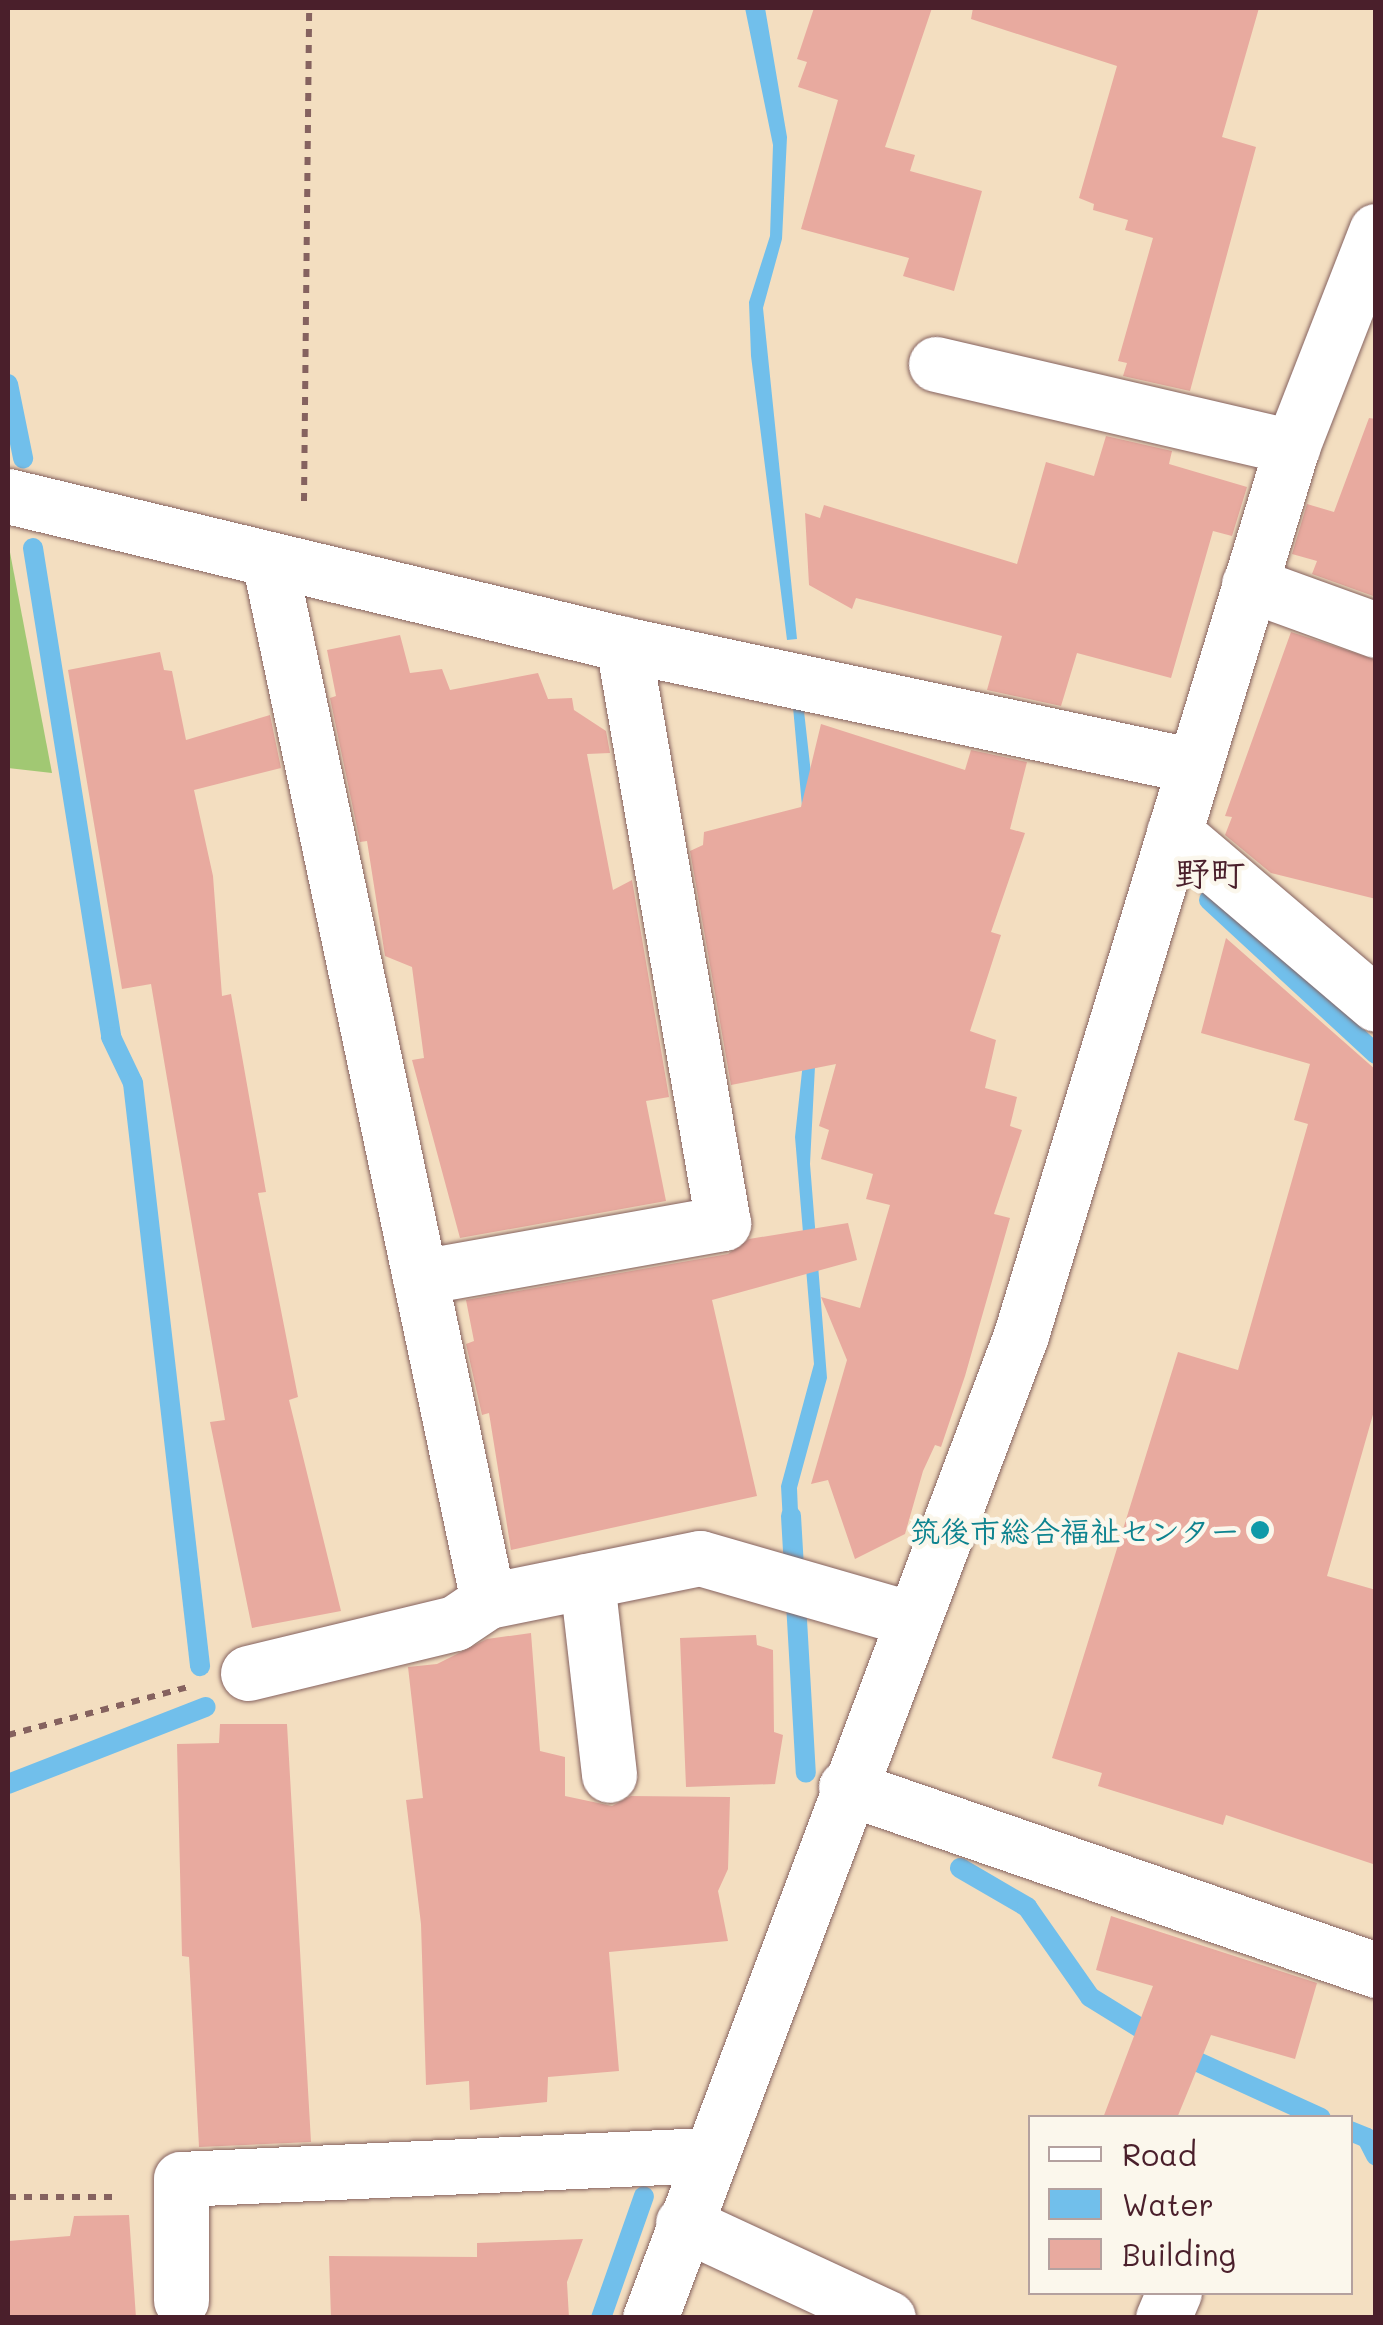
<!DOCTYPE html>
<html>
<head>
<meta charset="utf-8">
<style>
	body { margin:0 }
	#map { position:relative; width:1383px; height:2325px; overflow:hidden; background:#f3dec0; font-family:Mali,"Klee One",sans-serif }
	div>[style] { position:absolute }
	.green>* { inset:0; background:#a1c873 }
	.water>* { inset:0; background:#71bfeb }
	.stream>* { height:20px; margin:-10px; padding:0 10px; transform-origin:10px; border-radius:10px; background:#71bfeb }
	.building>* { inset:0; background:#e8aa9f }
	.path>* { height:6px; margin-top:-3px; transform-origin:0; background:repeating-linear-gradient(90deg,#85625f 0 8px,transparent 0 16px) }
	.roads { filter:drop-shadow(0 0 2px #85625f) drop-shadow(0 0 2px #85625f) }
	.street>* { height:55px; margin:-27.5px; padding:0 27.5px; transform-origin:27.5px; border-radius:27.5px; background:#fff }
	.dots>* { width:28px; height:28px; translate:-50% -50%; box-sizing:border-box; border:5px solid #fbf7ec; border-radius:50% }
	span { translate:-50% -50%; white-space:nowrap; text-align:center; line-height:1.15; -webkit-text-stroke:9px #fbf7ec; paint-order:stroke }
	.culture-label { font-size:30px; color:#0d838f; font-weight:700 }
	.right { translate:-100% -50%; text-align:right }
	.quarter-label { font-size:35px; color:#4a1f2b; font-weight:700 }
	.frame { position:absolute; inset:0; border:10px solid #4a1f2b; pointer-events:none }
	.legend { position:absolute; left:1028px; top:2115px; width:325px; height:180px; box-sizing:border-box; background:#fbf7ec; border:2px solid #b4a19f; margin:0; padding:12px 18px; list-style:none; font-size:30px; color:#4a1f2b }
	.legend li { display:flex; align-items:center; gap:20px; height:50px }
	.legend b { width:50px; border:2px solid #b4a19f }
</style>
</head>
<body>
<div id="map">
	<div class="green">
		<i style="clip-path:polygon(8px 542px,52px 773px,8px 768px)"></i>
	</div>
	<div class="water">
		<i style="clip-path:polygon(745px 8px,765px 8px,787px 137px,782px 239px,763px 308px,797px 639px,787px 640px,751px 356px,749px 302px,770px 236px,773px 145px)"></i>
		<i style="clip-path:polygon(793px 707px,804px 711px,824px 890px,810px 1164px,827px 1378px,797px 1488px,799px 1536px,792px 1544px,784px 1541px,781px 1486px,814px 1364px,795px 1137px,815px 950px)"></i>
	</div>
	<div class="stream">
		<i style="left:8px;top:384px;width:76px;rotate:78.5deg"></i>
		<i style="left:33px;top:548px;width:495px;rotate:80.9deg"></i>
		<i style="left:111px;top:1037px;width:51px;rotate:64.4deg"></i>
		<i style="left:133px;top:1083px;width:587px;rotate:83.44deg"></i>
		<i style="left:1209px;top:900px;width:227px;rotate:42.7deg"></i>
		<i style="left:791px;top:1516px;width:257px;rotate:86.7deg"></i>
		<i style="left:8px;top:1784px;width:212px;rotate:-21.3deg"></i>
		<i style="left:960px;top:1868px;width:78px;rotate:30.2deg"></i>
		<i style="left:1027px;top:1907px;width:110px;rotate:55deg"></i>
		<i style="left:1090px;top:1997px;width:114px;rotate:31.7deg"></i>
		<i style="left:1187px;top:2057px;width:147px;rotate:24.5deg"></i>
		<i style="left:1350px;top:2131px;width:18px;rotate:22deg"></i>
		<i style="left:1367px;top:2138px;width:20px;rotate:63deg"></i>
		<i style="left:601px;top:2318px;width:129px;rotate:-70.6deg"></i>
	</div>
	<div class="building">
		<i style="clip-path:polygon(814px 8px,932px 8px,885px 147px,915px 155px,910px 171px,982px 191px,954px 291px,903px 276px,909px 258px,801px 229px,838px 100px,798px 87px,807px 62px,797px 59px)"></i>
		<i style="clip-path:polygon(973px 8px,1259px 8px,1222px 137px,1256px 147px,1190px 391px,1123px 376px,1127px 363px,1118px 361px,1153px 238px,1125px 230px,1128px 220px,1093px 210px,1094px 204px,1079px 198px,1117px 66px,971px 19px)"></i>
		<i style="clip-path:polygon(1369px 418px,1376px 419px,1376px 597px,1312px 574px,1317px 561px,1292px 554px,1307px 504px,1334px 512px)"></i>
		<i style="clip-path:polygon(1106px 436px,1172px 451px,1169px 464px,1247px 487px,1232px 536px,1213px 531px,1171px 678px,1077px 653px,1061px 706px,987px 690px,1002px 636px,856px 598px,852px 609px,809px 585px,805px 513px,820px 518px,824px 505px,1017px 564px,1046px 462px,1094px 476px)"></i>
		<i style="clip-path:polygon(1291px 632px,1376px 660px,1376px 899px,1271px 873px,1225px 835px,1232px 817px,1225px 816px)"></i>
		<i style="clip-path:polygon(400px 635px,410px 673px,442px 669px,450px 690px,538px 673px,548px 699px,572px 698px,574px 710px,606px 731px,610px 753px,587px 754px,613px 890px,632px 880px,669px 1097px,646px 1101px,666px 1201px,460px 1238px,412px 1060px,424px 1058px,412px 967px,385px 956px,367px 841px,360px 842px,330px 698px,336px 696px,327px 650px)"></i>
		<i style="clip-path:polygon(160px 652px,164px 670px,172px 671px,186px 740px,270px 715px,281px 768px,194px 790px,213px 876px,222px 996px,231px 994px,266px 1192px,258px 1193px,298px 1397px,289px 1400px,341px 1611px,252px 1628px,210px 1422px,225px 1420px,151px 984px,122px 989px,68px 670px)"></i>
		<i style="clip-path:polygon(821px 724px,965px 770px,971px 750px,1027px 762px,1010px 829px,1025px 833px,991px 932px,1001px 935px,970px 1031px,996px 1040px,985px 1088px,1017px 1097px,1010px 1126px,1022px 1130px,994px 1214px,1010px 1218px,965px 1376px,941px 1447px,935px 1445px,923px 1471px,905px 1534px,855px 1559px,828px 1480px,811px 1484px,847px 1360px,821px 1297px,860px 1308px,890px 1205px,866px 1199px,873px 1174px,821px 1159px,829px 1130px,819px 1126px,836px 1064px,731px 1085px,690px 851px,703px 845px,704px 832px,801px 807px)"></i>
		<i style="clip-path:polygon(1226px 938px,1376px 1070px,1376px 1404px,1327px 1576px,1376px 1590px,1376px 1865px,1226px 1815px,1223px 1825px,1098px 1786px,1102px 1773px,1052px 1758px,1178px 1352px,1238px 1370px,1308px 1124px,1294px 1120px,1310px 1064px,1201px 1033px)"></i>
		<i style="clip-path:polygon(848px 1223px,857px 1260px,712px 1300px,757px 1496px,511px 1550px,489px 1413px,482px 1415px,466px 1344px,474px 1341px,466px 1300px,728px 1254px,749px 1239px)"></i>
		<i style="clip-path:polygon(531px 1633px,540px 1751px,565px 1757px,565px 1796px,612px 1806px,631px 1796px,730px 1797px,728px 1869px,718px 1891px,728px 1941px,609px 1952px,619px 2071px,548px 2077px,547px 2102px,470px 2110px,469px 2081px,426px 2085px,421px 1924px,406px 1800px,423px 1798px,408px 1667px,437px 1664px,487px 1639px)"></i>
		<i style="clip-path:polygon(756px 1635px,757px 1645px,773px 1650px,774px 1732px,783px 1735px,775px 1784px,686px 1787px,680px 1638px)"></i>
		<i style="clip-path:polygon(220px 1724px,287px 1724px,311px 2142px,199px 2147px,189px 1957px,182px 1956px,177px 1744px,219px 1743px)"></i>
		<i style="clip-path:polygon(1111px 1916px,1317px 1983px,1295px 2059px,1211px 2035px,1177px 2118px,1103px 2118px,1153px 1986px,1096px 1970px)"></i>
		<i style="clip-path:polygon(129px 2215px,136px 2318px,8px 2318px,8px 2241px,70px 2236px,74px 2216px)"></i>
		<i style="clip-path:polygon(583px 2239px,567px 2282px,569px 2318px,331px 2318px,329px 2256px,477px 2257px,477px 2243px)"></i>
	</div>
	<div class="path">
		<i style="left:304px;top:501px;width:493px;rotate:-89.4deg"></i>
		<i style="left:8px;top:1735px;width:186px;rotate:-14.9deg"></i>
		<i style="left:8px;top:2197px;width:111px"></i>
	</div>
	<div class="roads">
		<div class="street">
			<i style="left:936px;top:364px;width:366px;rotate:13.1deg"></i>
			<i style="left:8px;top:496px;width:633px;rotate:13.53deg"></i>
			<i style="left:623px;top:644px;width:584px;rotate:12.06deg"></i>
			<i style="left:269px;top:560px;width:1064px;rotate:78.12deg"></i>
			<i style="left:488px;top:1601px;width:216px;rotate:-11.5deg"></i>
			<i style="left:700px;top:1558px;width:220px;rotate:16.1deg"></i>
			<i style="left:1249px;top:584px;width:135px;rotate:19.9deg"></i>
			<i style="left:1174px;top:832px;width:265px;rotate:40.4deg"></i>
			<i style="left:420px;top:1277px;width:308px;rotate:-10.1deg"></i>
			<i style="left:723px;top:1223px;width:588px;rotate:-99.8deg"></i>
			<i style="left:587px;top:1581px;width:195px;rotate:83.5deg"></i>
			<i style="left:248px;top:1673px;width:213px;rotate:-13.6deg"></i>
			<i style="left:455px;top:1623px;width:40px;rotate:-34deg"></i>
			<i style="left:846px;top:1787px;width:561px;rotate:19.05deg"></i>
			<i style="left:683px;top:2223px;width:226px;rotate:24.9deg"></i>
			<i style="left:181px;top:2300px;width:121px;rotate:-90deg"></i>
			<i style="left:181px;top:2179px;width:528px;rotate:-2.61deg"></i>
			<i style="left:650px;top:2318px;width:1051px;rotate:-69.32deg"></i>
			<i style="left:1021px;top:1335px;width:928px;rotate:-73.03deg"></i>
			<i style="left:1292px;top:447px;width:232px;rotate:-68.7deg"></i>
			<i style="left:1163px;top:2318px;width:28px;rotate:-67deg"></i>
		</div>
	</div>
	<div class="dots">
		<i style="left:1260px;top:1530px;background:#0f9aa8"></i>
	</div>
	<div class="culture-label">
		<span class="right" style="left:1240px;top:1530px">筑後市総合福祉センター</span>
	</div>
	<div class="quarter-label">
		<span style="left:1210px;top:872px">野町</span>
	</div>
	<div class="frame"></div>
	<ul class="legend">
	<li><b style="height:12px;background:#fff"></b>Road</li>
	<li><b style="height:28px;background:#71bfeb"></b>Water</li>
	<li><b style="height:28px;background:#e8aa9f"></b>Building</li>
	</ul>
</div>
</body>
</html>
